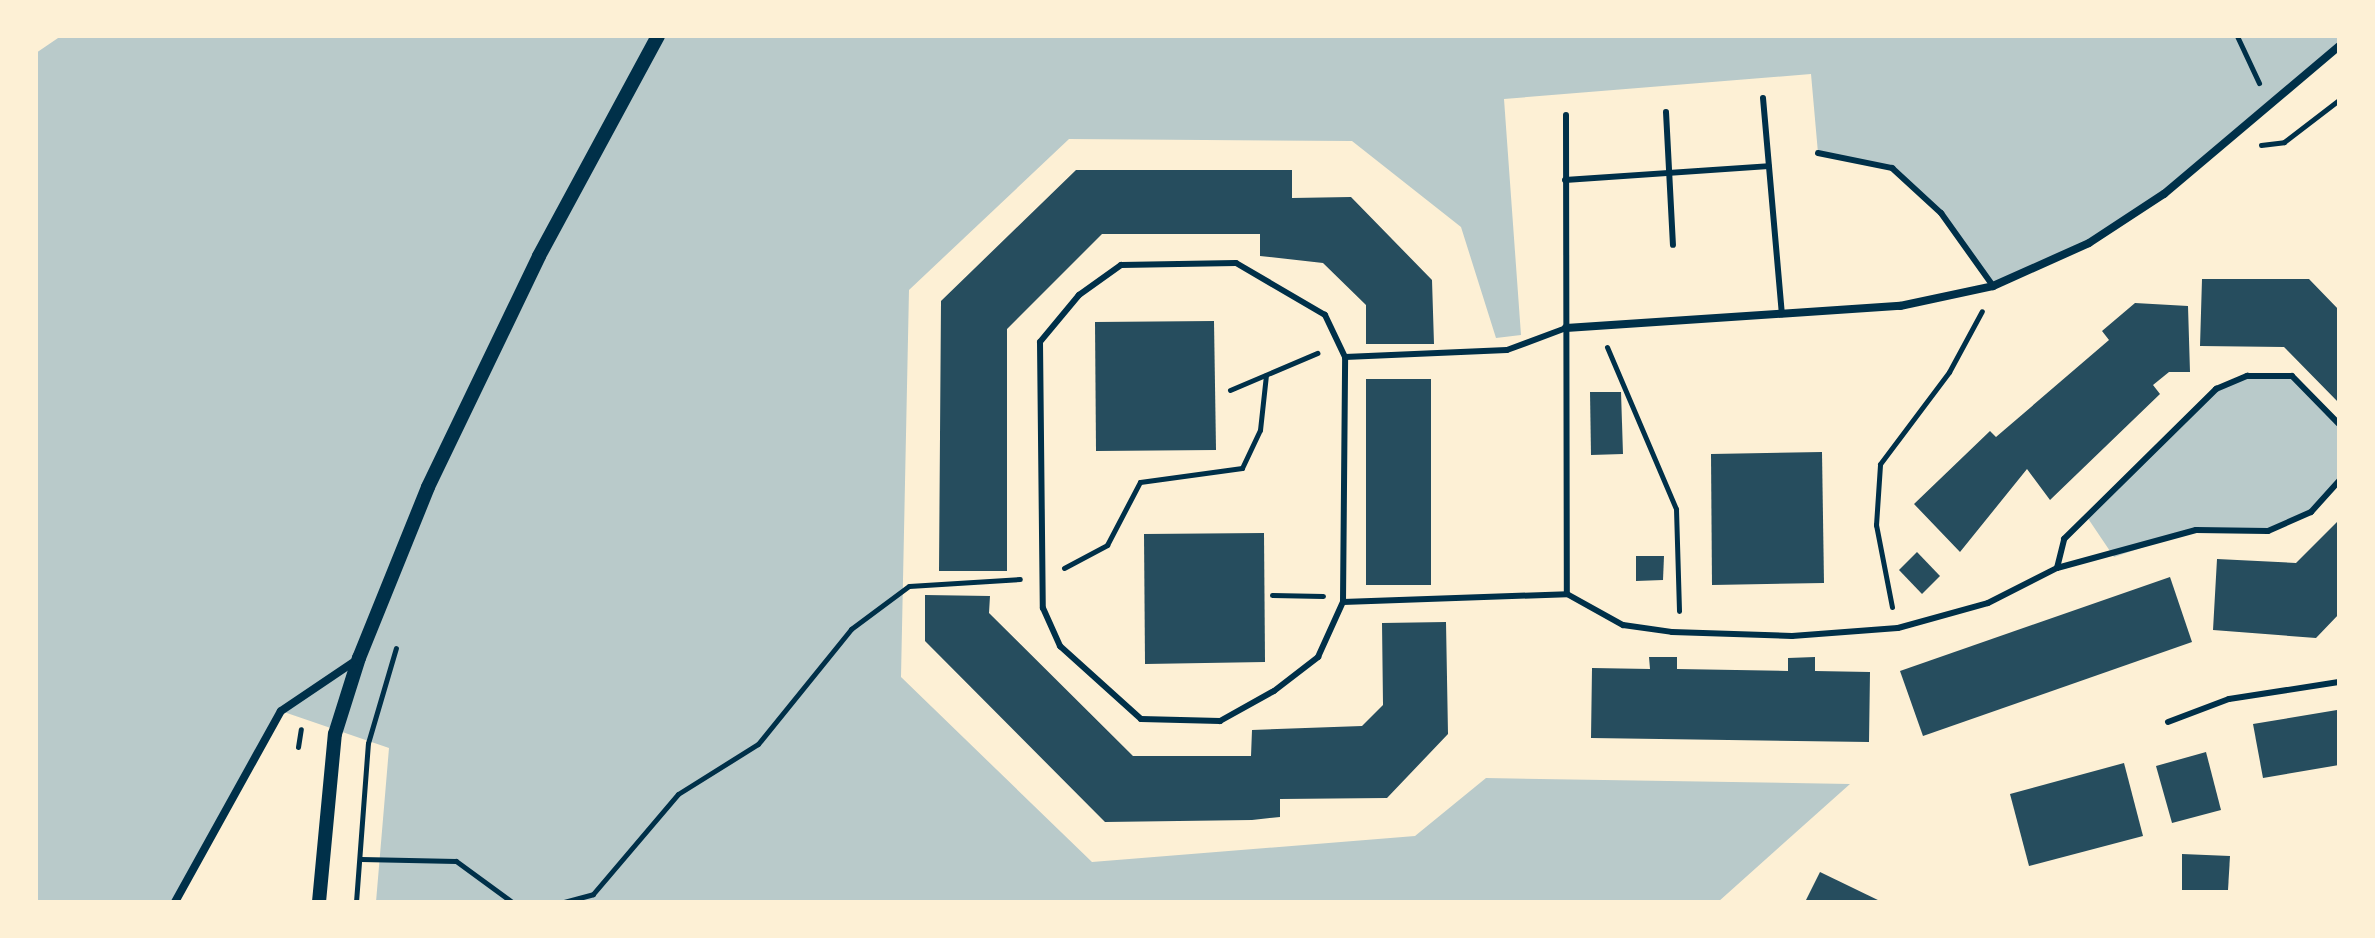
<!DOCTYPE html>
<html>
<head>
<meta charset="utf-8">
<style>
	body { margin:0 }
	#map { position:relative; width:2375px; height:938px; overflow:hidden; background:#fdf0d5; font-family:"Golos Text",sans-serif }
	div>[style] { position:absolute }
	.green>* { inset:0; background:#b9caca }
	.building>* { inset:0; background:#264d5e }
	.path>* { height:5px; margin:-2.5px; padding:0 2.5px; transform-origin:2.5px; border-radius:2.5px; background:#003049 }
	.service>* { height:6px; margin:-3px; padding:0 3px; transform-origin:3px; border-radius:3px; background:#003049 }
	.minor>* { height:8px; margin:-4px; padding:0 4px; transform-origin:4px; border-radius:4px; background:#003049 }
	.tertiary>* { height:14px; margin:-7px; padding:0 7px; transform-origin:7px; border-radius:7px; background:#003049 }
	span { translate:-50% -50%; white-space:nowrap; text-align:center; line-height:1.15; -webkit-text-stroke:8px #fdf0d5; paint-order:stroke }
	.frame { position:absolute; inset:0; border:38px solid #fdf0d5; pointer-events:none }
</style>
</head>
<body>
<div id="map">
	<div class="green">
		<i style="clip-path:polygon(61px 36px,2339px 36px,2339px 46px,2164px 194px,2089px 243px,1993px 286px,1941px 213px,1892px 168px,1818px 153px,1811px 74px,1504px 99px,1521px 335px,1496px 338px,1461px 227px,1352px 141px,1069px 139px,909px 290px,901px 677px,1092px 862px,1415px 836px,1486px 778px,1850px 784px,1718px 902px,376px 902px,389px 748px,281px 711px,175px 902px,36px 902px,36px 53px)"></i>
		<i style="clip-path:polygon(2247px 376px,2292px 376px,2339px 424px,2339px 481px,2311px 512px,2268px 531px,2195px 530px,2114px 557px,2087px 517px,2216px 389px)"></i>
	</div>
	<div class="building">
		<i style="clip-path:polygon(1076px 170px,1292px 170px,1292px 198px,1351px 197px,1432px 280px,1434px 344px,1366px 344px,1366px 305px,1323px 263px,1260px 256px,1260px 234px,1102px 234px,1007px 329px,1007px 571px,939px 571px,941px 301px)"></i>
		<i style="clip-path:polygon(2202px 279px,2309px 279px,2339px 310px,2339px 403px,2284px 347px,2200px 346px)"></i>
		<i style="clip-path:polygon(2135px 303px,2188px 306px,2190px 372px,2169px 372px,2153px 385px,2160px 394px,2050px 500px,2027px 469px,1960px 552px,1914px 504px,1990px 431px,1996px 437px,2109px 340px,2102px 331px)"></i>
		<i style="clip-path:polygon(1214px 321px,1216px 450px,1096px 451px,1095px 322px)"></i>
		<i style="clip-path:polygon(1366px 379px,1431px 379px,1431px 585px,1366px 585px)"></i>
		<i style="clip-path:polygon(1590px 392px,1621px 392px,1623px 454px,1591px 455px)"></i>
		<i style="clip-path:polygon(1822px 452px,1824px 583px,1712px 585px,1711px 454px)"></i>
		<i style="clip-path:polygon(2339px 520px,2339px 614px,2316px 638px,2213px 630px,2217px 559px,2296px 563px)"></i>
		<i style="clip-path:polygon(1264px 533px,1265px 662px,1145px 664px,1144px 534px)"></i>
		<i style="clip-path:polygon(1917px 552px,1940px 576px,1922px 594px,1899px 570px)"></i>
		<i style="clip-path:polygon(1636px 556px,1664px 556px,1663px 580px,1636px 581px)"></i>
		<i style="clip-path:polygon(2170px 577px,2192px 642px,1923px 736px,1900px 671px)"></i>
		<i style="clip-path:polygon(925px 595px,990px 596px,989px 613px,1133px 756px,1251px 756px,1252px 730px,1362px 726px,1383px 705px,1382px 623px,1446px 622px,1448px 734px,1387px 798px,1280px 799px,1280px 817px,1252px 820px,1105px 822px,925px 641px)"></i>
		<i style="clip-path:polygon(1649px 657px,1677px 657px,1677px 669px,1788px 671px,1788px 658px,1815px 657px,1815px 671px,1870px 672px,1869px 742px,1591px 738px,1592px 668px,1650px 669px)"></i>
		<i style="clip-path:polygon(2337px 710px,2339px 765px,2263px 778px,2253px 724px)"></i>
		<i style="clip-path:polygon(2206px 752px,2221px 810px,2172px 823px,2156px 766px)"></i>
		<i style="clip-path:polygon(2124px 763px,2143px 836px,2029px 866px,2010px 794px)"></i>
		<i style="clip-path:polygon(2182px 854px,2230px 856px,2228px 890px,2182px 890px)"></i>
		<i style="clip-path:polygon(1820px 872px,1882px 902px,1805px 902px)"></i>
	</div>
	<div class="path">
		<i style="left:2237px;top:36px;width:52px;rotate:64.9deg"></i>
		<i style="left:2261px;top:145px;width:23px;rotate:-7deg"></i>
		<i style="left:2284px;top:142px;width:69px;rotate:-37.4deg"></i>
		<i style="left:1607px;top:347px;width:176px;rotate:66.9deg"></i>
		<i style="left:1676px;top:509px;width:102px;rotate:88.3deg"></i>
		<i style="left:1230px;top:390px;width:95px;rotate:-23deg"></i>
		<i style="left:1064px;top:568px;width:49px;rotate:-28.1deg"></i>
		<i style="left:1107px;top:545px;width:71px;rotate:-62.4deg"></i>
		<i style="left:1140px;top:482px;width:103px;rotate:-7.8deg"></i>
		<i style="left:1242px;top:468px;width:42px;rotate:-64.7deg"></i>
		<i style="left:1260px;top:430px;width:55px;rotate:-83.8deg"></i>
		<i style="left:1272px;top:595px;width:51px;rotate:1.1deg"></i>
		<i style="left:1892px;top:607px;width:84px;rotate:-101deg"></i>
		<i style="left:1876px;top:525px;width:61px;rotate:-86.2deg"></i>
		<i style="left:1880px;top:464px;width:115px;rotate:-53.1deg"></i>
		<i style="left:1949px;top:372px;width:69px;rotate:-61.6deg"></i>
		<i style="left:298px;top:747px;width:18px;rotate:-81deg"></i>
		<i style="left:361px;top:859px;width:95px;rotate:1.2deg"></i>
		<i style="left:456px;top:861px;width:69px;rotate:36.2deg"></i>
		<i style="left:356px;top:902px;width:159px;rotate:-85.7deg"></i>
		<i style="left:368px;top:743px;width:99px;rotate:-73.6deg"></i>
		<i style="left:564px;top:902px;width:30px;rotate:-15deg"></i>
		<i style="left:593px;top:894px;width:131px;rotate:-49.6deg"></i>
		<i style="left:678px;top:794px;width:94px;rotate:-32deg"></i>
		<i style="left:758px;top:744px;width:148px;rotate:-51deg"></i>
		<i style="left:851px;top:629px;width:72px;rotate:-36.6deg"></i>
		<i style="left:909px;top:586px;width:111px;rotate:-3.6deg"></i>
	</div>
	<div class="service">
		<i style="left:1763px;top:98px;width:217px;rotate:85deg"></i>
		<i style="left:1666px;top:112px;width:133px;rotate:87deg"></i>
		<i style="left:1566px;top:115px;width:479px;rotate:89.9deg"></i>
		<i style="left:1818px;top:153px;width:76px;rotate:11.5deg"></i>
		<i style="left:1892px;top:168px;width:67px;rotate:42.6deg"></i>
		<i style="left:1941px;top:213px;width:90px;rotate:54.5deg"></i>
		<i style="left:1565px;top:180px;width:204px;rotate:-3.9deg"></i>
		<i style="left:1345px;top:357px;width:162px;rotate:-2.5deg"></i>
		<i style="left:1507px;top:350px;width:63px;rotate:-20.4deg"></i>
		<i style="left:2057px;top:568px;width:30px;rotate:-76deg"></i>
		<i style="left:2064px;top:539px;width:214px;rotate:-44.6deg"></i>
		<i style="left:2216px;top:389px;width:34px;rotate:-23deg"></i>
		<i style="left:2247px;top:376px;width:45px"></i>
		<i style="left:2292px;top:376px;width:67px;rotate:45.6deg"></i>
		<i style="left:1343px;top:602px;width:245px;rotate:-89.5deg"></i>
		<i style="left:1345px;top:357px;width:47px;rotate:-115.5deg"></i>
		<i style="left:1325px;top:315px;width:103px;rotate:-149.7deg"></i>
		<i style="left:1236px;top:263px;width:115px;rotate:179deg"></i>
		<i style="left:1121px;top:265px;width:52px;rotate:144.5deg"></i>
		<i style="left:1079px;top:295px;width:61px;rotate:129.7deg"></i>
		<i style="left:1040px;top:342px;width:266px;rotate:89.4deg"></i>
		<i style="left:1043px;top:608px;width:42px;rotate:65.9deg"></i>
		<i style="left:1060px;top:646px;width:109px;rotate:42deg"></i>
		<i style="left:1141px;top:719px;width:79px;rotate:1.5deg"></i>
		<i style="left:1220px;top:721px;width:62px;rotate:-29.1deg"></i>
		<i style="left:1274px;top:691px;width:56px;rotate:-37.7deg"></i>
		<i style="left:1318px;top:657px;width:60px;rotate:-65.6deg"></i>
		<i style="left:1343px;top:602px;width:224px;rotate:-2deg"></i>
		<i style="left:1567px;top:594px;width:64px;rotate:29deg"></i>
		<i style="left:1623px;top:625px;width:49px;rotate:8.1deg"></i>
		<i style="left:1672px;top:632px;width:120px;rotate:1.9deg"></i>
		<i style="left:1792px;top:636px;width:106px;rotate:-4.3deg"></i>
		<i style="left:1898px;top:628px;width:93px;rotate:-15.5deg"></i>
		<i style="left:1988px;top:603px;width:77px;rotate:-26.9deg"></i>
		<i style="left:2057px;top:568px;width:144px;rotate:-15.3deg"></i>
		<i style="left:2196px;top:530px;width:72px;rotate:0.8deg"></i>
		<i style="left:2268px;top:531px;width:47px;rotate:-23.8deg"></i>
		<i style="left:2311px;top:512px;width:42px;rotate:-47.9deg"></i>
		<i style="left:2168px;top:722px;width:65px;rotate:-20.7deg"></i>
		<i style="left:2229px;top:699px;width:111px;rotate:-8.8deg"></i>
	</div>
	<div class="minor">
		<i style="left:1566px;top:328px;width:335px;rotate:-3.8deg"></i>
		<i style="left:1900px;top:306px;width:95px;rotate:-12.1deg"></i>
		<i style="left:1993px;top:286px;width:105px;rotate:-24.1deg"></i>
		<i style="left:2089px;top:243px;width:90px;rotate:-33.2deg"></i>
		<i style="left:2164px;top:194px;width:229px;rotate:-40.2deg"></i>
		<i style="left:175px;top:902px;width:218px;rotate:-61deg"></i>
		<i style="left:281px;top:711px;width:93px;rotate:-34deg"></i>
	</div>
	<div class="tertiary">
		<i style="left:319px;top:902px;width:169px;rotate:-84.6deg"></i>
		<i style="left:335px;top:734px;width:80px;rotate:-72.5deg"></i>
		<i style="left:359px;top:658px;width:184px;rotate:-68deg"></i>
		<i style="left:428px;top:487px;width:256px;rotate:-64.3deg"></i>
		<i style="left:539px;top:256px;width:250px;rotate:-61.6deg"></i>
	</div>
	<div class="frame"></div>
</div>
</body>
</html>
